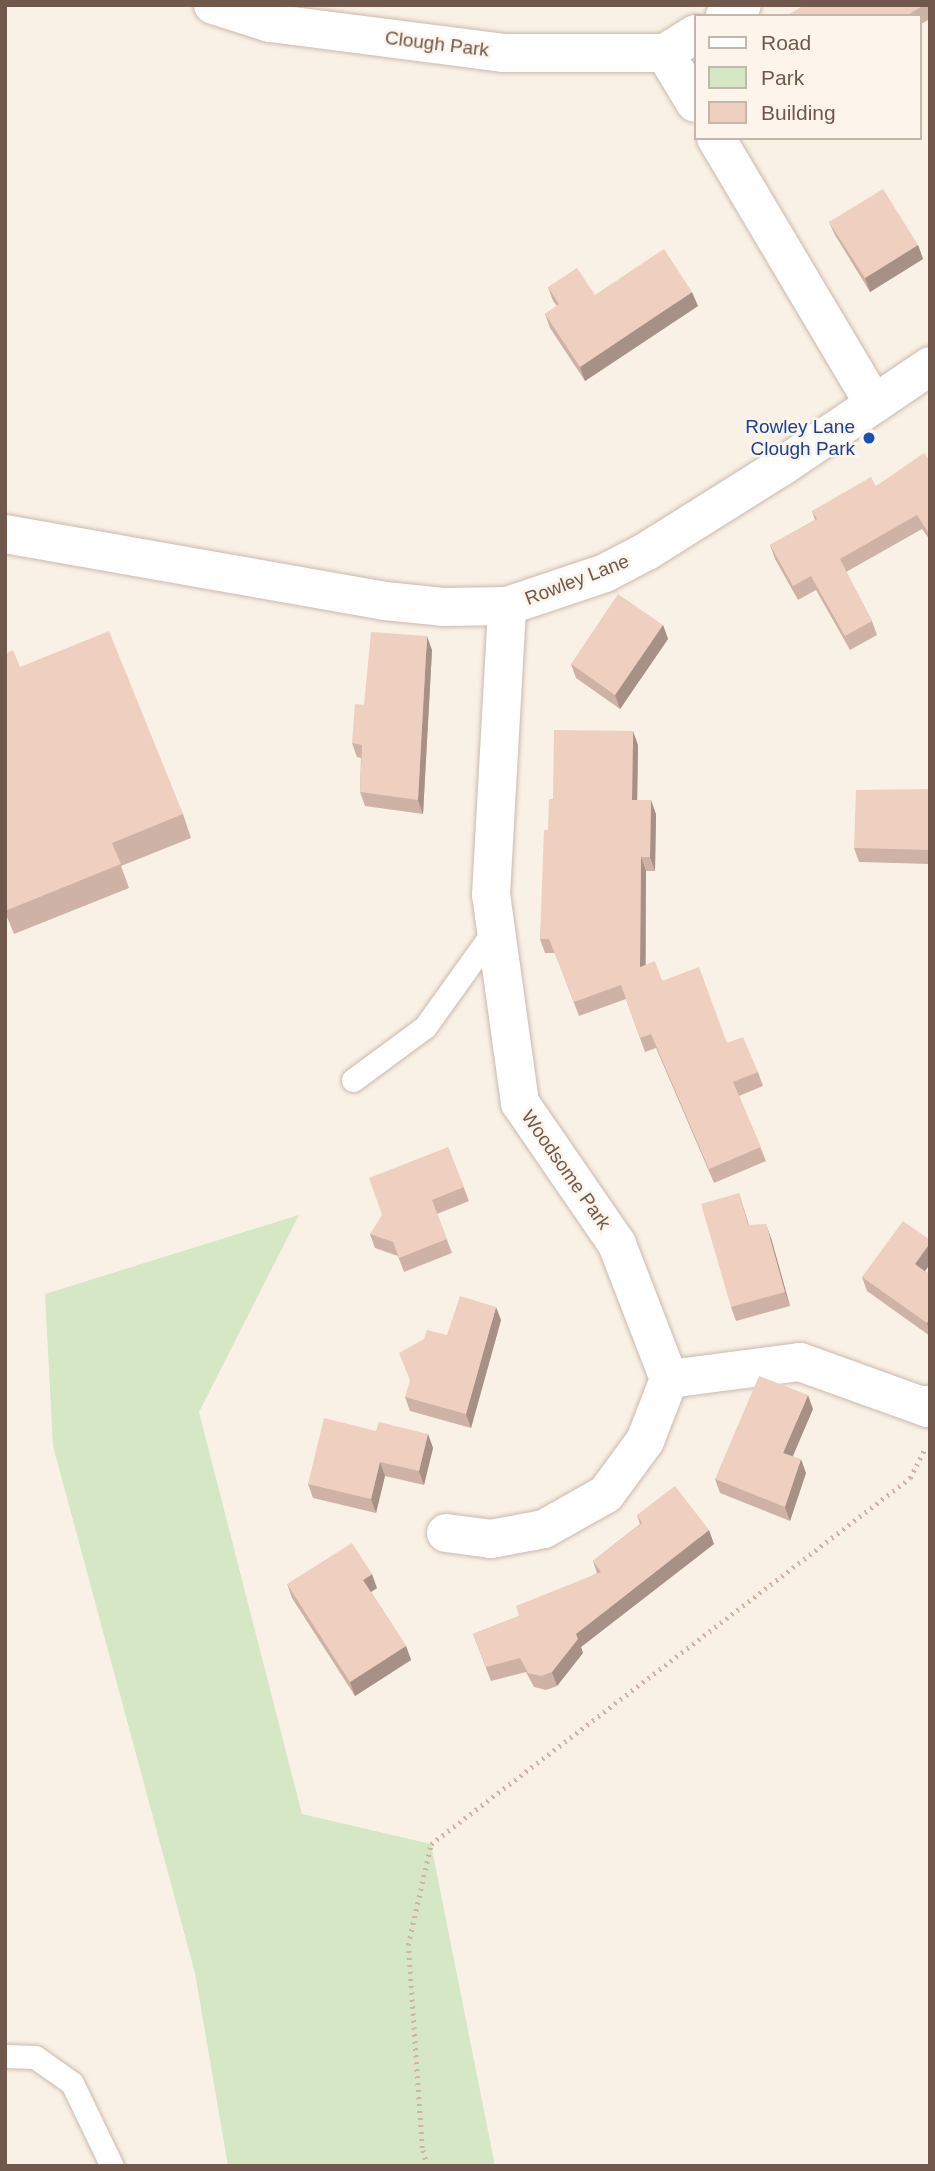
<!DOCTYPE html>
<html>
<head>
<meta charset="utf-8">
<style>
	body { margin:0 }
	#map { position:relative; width:935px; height:2171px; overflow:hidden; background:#faf1e6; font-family:Arial,sans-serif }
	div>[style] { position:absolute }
	.green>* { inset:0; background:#d5e7c5 }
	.path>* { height:4.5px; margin-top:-2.25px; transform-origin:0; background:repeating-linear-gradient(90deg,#d2b3a3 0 2px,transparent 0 7px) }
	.roads { filter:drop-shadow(0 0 2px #cbb9ad) drop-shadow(0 0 2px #cbb9ad) }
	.lane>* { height:23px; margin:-11.5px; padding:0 11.5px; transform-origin:11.5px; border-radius:11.5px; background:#fff }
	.street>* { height:38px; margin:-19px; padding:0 19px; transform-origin:19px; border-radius:19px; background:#fff }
	.secondary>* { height:38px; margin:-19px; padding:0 19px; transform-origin:19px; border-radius:19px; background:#fff }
	.wall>* { inset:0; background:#cdb2a5 }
	.shaded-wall>* { inset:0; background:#a79186 }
	.building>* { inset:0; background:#eecfc0 }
	.dots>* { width:19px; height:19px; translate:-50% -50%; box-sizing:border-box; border:4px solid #fdf5ec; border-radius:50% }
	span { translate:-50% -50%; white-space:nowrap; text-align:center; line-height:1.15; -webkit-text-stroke:5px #fdf5ec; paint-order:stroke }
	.street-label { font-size:19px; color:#71584d }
	.transit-label { font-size:19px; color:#164399 }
	.right { translate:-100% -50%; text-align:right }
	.frame { position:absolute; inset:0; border:7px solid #71584d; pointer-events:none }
	.legend { position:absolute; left:694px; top:14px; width:228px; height:126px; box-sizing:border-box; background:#fdf5ec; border:2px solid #c5b6ac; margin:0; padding:9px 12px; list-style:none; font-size:21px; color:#71584d }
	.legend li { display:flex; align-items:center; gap:14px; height:35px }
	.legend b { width:35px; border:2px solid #c5b6ac }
</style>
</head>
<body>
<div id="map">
	<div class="green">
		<i style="clip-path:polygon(299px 1215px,199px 1412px,302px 1814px,431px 1844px,495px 2166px,228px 2166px,195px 1973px,53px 1446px,45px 1294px)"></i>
	</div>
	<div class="path">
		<i style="left:427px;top:2166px;width:19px;rotate:-106deg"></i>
		<i style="left:422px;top:2148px;width:203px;rotate:-93.9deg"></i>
		<i style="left:408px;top:1945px;width:104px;rotate:-77.2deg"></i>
		<i style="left:431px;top:1844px;width:603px;rotate:-37.38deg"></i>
		<i style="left:910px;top:1478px;width:33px;rotate:-63deg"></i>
	</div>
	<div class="roads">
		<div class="lane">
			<i style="left:353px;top:1080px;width:89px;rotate:-36.4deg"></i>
			<i style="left:425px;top:1027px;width:122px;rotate:-54.4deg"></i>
			<i style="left:5px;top:2056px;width:30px;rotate:2deg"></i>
			<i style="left:35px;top:2057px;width:45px;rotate:35.1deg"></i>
			<i style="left:72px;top:2083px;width:92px;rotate:64.3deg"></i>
		</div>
		<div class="street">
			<i style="left:213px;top:5px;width:60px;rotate:17.5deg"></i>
			<i style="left:270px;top:23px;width:235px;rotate:7.3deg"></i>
			<i style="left:503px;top:53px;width:162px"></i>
			<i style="left:665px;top:53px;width:36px;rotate:-32deg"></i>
			<i style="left:725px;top:16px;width:20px;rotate:-33deg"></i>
			<i style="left:665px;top:53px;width:58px;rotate:59deg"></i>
			<i style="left:716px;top:138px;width:307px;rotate:59.3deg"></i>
			<i style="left:669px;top:1379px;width:132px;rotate:-7.4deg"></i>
			<i style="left:800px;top:1362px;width:136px;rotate:19.8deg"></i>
			<i style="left:928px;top:1408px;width:4px;rotate:-63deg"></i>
			<i style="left:446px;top:1533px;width:45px;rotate:7.6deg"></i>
			<i style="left:491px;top:1539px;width:54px;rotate:-10.7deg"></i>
			<i style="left:544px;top:1529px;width:71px;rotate:-29.4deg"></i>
			<i style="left:606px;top:1494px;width:66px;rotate:-53.7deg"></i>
			<i style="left:645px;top:1441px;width:66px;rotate:-68.8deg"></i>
			<i style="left:669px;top:1379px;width:145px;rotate:-111.1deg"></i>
			<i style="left:617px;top:1244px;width:171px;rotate:-124.5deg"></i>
			<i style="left:520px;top:1103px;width:210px;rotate:-97.9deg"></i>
			<i style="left:491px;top:895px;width:289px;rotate:-86.8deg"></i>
		</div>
		<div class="secondary">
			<i style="left:5px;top:534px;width:386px;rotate:10deg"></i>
			<i style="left:385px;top:601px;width:58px;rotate:5.9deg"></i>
			<i style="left:443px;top:607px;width:64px;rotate:-0.9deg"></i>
			<i style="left:507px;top:606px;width:103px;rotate:-18.6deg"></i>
			<i style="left:605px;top:573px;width:47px;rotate:-27.6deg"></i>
			<i style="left:647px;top:551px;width:158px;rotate:-32.1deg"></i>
			<i style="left:781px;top:467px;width:180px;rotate:-34.1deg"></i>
		</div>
	</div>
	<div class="wall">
		<i style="clip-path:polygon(802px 5px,930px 5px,930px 19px,919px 25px,919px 16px,787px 16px,802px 7px)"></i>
		<i style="clip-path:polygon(829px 222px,918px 245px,923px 259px,870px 292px,835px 235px)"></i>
		<i style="clip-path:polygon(548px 287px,595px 295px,698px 306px,585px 381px,550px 328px,545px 314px,557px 306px,553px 301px)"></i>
		<i style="clip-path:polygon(930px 457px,930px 540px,922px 529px,846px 572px,872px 621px,877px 635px,850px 650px,816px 590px,798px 600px,775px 559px,770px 545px,815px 520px,812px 511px,876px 486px)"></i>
		<i style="clip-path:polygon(663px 625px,668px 639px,620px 709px,576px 678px,571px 664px)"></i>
		<i style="clip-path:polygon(432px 650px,423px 814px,365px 806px,360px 792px,361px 758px,357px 757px,352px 743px,364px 705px)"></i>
		<i style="clip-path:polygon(5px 654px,183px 814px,191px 838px,121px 866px,129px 888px,14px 934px,5px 912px)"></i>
		<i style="clip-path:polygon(638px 745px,637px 800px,656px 814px,655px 871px,646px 871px,646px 965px,758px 1072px,763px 1086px,739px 1096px,766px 1161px,714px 1183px,656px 1048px,645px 1052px,626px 999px,579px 1016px,555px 953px,545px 953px,540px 939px,548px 830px,553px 799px)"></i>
		<i style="clip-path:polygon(930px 789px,930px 864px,859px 862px,854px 848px)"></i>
		<i style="clip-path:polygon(448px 1147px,469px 1201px,437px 1214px,452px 1253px,404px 1272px,398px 1256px,375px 1248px,370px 1234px)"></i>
		<i style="clip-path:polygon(739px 1193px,749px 1225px,771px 1238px,790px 1306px,736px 1321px,731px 1307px)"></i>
		<i style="clip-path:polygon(930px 1240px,930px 1264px,925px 1271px,930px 1275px,930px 1336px,867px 1291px,862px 1277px)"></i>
		<i style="clip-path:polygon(501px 1320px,471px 1428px,410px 1411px,405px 1397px,447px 1335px)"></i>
		<i style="clip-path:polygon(813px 1409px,793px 1456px,806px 1473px,790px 1521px,720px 1493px,715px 1479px)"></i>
		<i style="clip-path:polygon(428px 1434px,433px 1448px,424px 1485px,385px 1476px,376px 1513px,313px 1498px,308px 1484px)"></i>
		<i style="clip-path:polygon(637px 1515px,714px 1544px,581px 1647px,583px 1653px,557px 1686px,546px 1690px,534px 1687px,526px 1672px,491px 1681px,473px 1634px,519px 1616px,597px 1573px,593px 1561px,640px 1524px)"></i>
		<i style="clip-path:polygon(287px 1584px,377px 1588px,371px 1592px,406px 1646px,411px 1660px,355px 1696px,292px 1598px)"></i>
	</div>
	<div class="shaded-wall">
		<i style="clip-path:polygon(918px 245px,923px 259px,870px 292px,865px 278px)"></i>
		<i style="clip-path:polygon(692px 292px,698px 306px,585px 381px,580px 367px)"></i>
		<i style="clip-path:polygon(663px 625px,668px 639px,620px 709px,615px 695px)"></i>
		<i style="clip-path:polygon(427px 636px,432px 650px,423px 814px,418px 800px)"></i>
		<i style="clip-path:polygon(633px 731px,638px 745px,637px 814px,632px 800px)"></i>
		<i style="clip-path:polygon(651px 800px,656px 814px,655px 871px,650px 857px)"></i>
		<i style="clip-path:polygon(641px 857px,646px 871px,645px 981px,640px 967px)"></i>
		<i style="clip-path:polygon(766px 1224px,771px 1238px,790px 1306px,785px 1292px)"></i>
		<i style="clip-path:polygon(930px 1243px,930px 1264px,920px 1278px,915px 1264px)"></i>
		<i style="clip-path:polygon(496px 1307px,501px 1320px,471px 1428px,466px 1414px)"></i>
		<i style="clip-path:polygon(930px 1318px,930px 1332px,927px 1323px)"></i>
		<i style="clip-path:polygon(808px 1395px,813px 1409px,788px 1467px,783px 1453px)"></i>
		<i style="clip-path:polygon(428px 1434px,433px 1448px,424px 1485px,419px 1471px)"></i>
		<i style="clip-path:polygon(801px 1459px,806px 1473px,790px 1521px,785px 1507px)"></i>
		<i style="clip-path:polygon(380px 1462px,385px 1476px,376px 1513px,371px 1499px)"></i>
		<i style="clip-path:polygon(709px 1530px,714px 1544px,581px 1647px,583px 1653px,557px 1686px,552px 1672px,576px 1634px)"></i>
		<i style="clip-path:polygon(372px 1574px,377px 1588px,368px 1594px,363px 1580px)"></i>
		<i style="clip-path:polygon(406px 1646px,411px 1660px,355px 1696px,350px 1682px)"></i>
	</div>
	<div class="building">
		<i style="clip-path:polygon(803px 5px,924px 5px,906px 16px,787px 16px,803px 6px)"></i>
		<i style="clip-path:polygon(883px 189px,918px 245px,865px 278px,829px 222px)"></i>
		<i style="clip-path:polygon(664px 249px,692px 292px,580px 367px,545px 314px,559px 304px,548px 287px,577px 268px,595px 295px)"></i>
		<i style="clip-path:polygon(924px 453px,928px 458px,930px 457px,930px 531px,928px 532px,917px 515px,840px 559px,872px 621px,845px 636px,811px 576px,793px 586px,770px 545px,817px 519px,812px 511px,871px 477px,876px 486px)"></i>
		<i style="clip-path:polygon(618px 594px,663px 625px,615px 695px,571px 664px)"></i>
		<i style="clip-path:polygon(109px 631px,183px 814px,112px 843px,121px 864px,5px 911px,5px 654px,13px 650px,20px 667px)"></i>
		<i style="clip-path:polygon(371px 632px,427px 636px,418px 800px,360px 792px,362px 745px,352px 743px,355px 704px,364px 705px)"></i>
		<i style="clip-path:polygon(554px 730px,633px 731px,632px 800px,651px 800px,650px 857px,641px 857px,640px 967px,655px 961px,662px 981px,699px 967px,727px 1043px,743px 1037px,758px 1072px,733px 1082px,761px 1147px,709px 1169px,651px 1034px,640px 1038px,621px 985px,574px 1002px,549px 939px,540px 939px,544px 830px,548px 830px,549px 799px,553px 799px)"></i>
		<i style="clip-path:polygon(930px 789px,930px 850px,854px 848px,856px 790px)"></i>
		<i style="clip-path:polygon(448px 1147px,464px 1187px,432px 1200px,447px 1239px,399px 1258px,393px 1242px,370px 1234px,382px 1215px,369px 1178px)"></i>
		<i style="clip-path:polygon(739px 1193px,748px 1225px,766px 1224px,785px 1292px,731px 1307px,701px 1204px)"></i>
		<i style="clip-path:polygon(903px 1221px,930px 1240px,930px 1243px,915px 1264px,930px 1275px,930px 1318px,927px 1323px,862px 1277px)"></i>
		<i style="clip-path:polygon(460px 1296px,496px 1307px,466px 1414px,405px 1397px,410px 1380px,399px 1353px,424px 1339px,427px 1330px,447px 1335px)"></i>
		<i style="clip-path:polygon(759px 1376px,808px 1395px,783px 1453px,801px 1459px,785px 1507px,715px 1479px)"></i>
		<i style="clip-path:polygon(324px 1418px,376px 1431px,379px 1422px,428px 1434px,419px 1471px,380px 1462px,371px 1499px,308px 1484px)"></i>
		<i style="clip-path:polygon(675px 1486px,709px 1530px,576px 1634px,578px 1639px,552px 1672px,541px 1676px,528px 1673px,520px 1658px,486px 1667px,473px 1634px,519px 1616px,516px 1606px,601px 1572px,593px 1561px,642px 1523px,637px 1515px)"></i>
		<i style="clip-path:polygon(352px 1543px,372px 1574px,363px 1580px,406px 1646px,350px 1682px,287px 1584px)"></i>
	</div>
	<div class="dots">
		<i style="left:869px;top:438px;background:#1a4fb4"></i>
	</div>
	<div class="street-label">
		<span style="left:437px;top:44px;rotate:7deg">Clough Park</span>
		<span style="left:577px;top:580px;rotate:-21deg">Rowley Lane</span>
		<span style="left:566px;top:1170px;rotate:55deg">Woodsome Park</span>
	</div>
	<div class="transit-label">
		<span class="right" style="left:855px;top:438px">Rowley Lane<br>Clough Park</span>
	</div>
	<div class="frame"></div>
	<ul class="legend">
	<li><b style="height:9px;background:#fff"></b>Road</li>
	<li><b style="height:19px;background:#d5e7c5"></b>Park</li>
	<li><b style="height:19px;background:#eecfc0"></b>Building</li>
	</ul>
</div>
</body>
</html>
